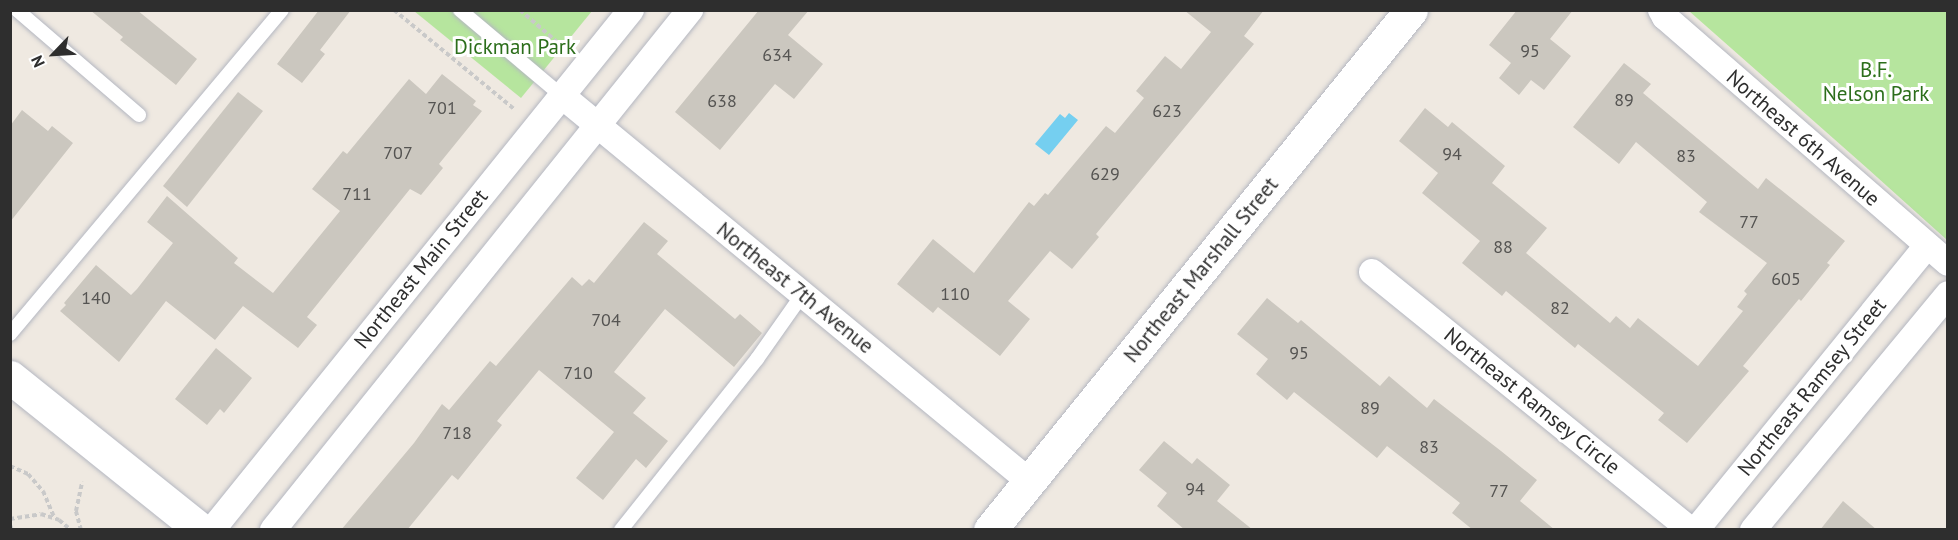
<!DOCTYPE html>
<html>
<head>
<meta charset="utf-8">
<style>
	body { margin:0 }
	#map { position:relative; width:1958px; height:540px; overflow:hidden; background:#efe9e1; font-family:"PT Sans",sans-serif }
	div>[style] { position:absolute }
	.green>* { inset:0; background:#b6e59e }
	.water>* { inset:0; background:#75cff0 }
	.building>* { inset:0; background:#cbc7bf }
	.path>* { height:4px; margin-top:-2px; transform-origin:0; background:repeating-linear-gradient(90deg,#c9c9c9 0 4.5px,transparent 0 7.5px) }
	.roads { filter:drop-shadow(0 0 2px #b4b7c1) drop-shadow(0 0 2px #b4b7c1) }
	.service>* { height:14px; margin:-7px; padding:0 7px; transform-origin:7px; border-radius:7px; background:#fff }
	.minor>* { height:26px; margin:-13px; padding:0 13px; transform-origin:13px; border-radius:13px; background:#fff }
	.tertiary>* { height:33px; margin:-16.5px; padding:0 16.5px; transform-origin:16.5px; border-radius:16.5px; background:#fff }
	.secondary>* { height:33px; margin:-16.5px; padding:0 16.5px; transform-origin:16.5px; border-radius:16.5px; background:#fff }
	span { translate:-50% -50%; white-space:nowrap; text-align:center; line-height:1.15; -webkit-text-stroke:6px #fff; paint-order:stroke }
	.number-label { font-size:18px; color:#555452 }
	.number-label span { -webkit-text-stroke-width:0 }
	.park-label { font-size:21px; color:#2c6e1b }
	.street-label { font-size:21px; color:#2e2e2e }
	.frame { position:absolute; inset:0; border:12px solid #2e2e2e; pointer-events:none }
	.north { position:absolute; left:24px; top:24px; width:60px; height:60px; -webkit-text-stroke:4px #fff; paint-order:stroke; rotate:245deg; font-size:16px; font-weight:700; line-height:24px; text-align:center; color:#2e2e2e }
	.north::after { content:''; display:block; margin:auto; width:21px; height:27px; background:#2e2e2e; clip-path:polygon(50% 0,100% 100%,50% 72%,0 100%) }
</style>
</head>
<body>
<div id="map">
	<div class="green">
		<i style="clip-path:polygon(414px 11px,592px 11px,521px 98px)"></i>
		<i style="clip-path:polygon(1689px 11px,1947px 11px,1947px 240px,1868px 169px)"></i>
	</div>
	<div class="water">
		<i style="clip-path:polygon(1069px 113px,1078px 120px,1049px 155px,1035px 144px,1060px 114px,1065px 118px)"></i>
	</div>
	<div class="building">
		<i style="clip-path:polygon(90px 10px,137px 10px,197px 59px,176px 85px,120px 40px,123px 37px)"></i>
		<i style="clip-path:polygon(319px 10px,351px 10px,320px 50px,325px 54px,302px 83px,277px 64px)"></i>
		<i style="clip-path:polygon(759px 10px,809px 10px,788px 35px,823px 64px,794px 99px,775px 84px,720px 150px,675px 112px)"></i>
		<i style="clip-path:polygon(1184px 10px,1264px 10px,1244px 36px,1254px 44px,1096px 234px,1099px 237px,1072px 269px,1050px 251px,1008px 301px,1030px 319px,1000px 356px,938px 307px,933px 313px,897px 284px,933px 239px,974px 273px,1029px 202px,1034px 206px,1045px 193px,1048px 195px,1106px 126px,1115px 133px,1144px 98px,1136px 91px,1165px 56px,1181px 69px,1211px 32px)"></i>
		<i style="clip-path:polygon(1517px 10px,1573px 10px,1550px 39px,1571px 56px,1544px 90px,1531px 80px,1519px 95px,1499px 78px,1511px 63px,1489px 45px)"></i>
		<i style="clip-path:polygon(1624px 63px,1651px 84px,1643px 93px,1758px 189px,1766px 178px,1845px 241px,1827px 263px,1830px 265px,1801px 301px,1799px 299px,1743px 366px,1749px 371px,1687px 443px,1658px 420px,1664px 413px,1578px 344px,1575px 348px,1506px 291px,1502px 296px,1462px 263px,1480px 241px,1422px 193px,1438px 173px,1399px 141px,1425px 108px,1448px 127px,1452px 122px,1505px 166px,1492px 183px,1547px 228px,1526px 253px,1610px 323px,1616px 316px,1630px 328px,1638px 318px,1698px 366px,1743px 311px,1737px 307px,1747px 294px,1744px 291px,1767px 263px,1699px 212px,1707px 202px,1636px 142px,1619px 164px,1573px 127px)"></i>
		<i style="clip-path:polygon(442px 74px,476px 101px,473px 105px,482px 111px,439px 164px,443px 168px,421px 195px,410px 189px,307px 317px,317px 325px,298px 348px,243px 306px,215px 340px,166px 301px,119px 362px,60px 311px,66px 305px,64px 303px,96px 265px,131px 295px,137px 289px,173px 243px,147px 222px,167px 196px,238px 258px,234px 263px,273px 293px,340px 211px,312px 189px,343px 151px,347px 154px,409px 79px,426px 94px)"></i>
		<i style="clip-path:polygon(238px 92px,263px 111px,187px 207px,163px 186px)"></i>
		<i style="clip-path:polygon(22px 110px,48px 131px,52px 126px,73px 143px,10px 222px,10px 126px)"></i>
		<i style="clip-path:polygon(644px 222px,668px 241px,657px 254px,735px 319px,740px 314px,762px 333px,734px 367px,665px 309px,614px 372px,646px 398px,633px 413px,668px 441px,646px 468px,636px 459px,603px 500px,576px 478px,614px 432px,539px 370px,497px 421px,502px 425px,458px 480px,452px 475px,407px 530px,341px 530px,414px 443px,442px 404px,449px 410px,490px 361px,496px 366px,572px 277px,582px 286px,589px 279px,594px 283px)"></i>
		<i style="clip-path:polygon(1267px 298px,1298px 323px,1301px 320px,1380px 386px,1389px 376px,1427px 408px,1434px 399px,1501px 451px,1537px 480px,1520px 501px,1555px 530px,1473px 530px,1452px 513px,1460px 503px,1387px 446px,1377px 458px,1294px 392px,1287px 400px,1256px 374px,1268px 359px,1237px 334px)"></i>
		<i style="clip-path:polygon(216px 348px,252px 378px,224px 413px,220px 409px,207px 425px,175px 399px)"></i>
		<i style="clip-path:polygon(1164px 441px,1192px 464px,1197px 458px,1230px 485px,1217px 501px,1253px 530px,1185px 530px,1157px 506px,1167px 493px,1139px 470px)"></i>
		<i style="clip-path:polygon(1843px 501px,1877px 530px,1820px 530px)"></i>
	</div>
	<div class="path">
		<i style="left:394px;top:10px;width:156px;rotate:39.5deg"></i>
		<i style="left:520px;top:10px;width:58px;rotate:40.8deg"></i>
		<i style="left:10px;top:466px;width:20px;rotate:24deg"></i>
		<i style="left:28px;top:474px;width:23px;rotate:49deg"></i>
		<i style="left:43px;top:491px;width:30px;rotate:67deg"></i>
		<i style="left:10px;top:519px;width:31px;rotate:-9deg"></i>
		<i style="left:41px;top:514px;width:19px;rotate:18deg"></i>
		<i style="left:59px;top:520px;width:16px;rotate:40deg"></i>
		<i style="left:10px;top:525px;width:5px;rotate:68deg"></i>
		<i style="left:81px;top:530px;width:20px;rotate:-105deg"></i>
		<i style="left:76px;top:511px;width:30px;rotate:-78deg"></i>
	</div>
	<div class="roads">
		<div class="service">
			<i style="left:17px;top:10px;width:161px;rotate:40.7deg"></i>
			<i style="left:460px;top:10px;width:132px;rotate:40.1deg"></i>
			<i style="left:10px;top:334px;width:423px;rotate:-50deg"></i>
			<i style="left:621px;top:530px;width:218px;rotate:-51.5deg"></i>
			<i style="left:757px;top:359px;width:78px;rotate:-54.9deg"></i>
		</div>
		<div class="minor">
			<i style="left:1661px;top:10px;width:8px;rotate:60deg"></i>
			<i style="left:1665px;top:17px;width:375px;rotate:41deg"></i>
			<i style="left:561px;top:95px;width:607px;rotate:39.52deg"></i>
			<i style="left:1372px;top:272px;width:410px;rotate:39deg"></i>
			<i style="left:212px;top:530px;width:668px;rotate:-51.14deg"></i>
			<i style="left:273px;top:530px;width:667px;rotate:-51.27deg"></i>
			<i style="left:1696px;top:530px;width:366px;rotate:-50.9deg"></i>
			<i style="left:1753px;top:530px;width:306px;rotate:-50.4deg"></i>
		</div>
		<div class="tertiary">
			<i style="left:990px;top:530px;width:669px;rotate:-51.01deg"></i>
		</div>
		<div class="secondary">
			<i style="left:10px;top:377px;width:245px;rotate:38.7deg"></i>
		</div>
	</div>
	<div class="number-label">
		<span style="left:1530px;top:51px">95</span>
		<span style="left:777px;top:55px">634</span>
		<span style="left:1624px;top:100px">89</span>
		<span style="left:722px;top:101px">638</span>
		<span style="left:442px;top:108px">701</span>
		<span style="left:1167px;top:111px">623</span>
		<span style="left:398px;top:153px">707</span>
		<span style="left:1452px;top:154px">94</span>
		<span style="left:1686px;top:156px">83</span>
		<span style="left:1105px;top:174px">629</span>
		<span style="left:357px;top:194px">711</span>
		<span style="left:1749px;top:222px">77</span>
		<span style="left:1503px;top:247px">88</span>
		<span style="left:1786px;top:279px">605</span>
		<span style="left:955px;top:294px">110</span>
		<span style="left:96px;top:298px">140</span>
		<span style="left:1560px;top:308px">82</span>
		<span style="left:606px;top:320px">704</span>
		<span style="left:1299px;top:353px">95</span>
		<span style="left:578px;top:373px">710</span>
		<span style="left:1370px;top:408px">89</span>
		<span style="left:457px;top:433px">718</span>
		<span style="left:1429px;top:447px">83</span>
		<span style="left:1195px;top:489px">94</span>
		<span style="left:1499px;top:491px">77</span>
	</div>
	<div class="park-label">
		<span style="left:515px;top:47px">Dickman Park</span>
		<span style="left:1876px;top:82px">B.F.<br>Nelson Park</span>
	</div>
	<div class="street-label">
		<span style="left:1803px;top:138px;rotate:41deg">Northeast 6th Avenue</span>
		<span style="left:421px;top:269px;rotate:-51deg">Northeast Main Street</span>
		<span style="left:1201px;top:270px;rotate:-51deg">Northeast Marshall Street</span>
		<span style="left:795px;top:288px;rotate:39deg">Northeast 7th Avenue</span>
		<span style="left:1812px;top:387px;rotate:-51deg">Northeast Ramsey Street</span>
		<span style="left:1532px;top:401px;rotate:39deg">Northeast Ramsey Circle</span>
	</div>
	<div class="frame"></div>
	<div class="north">N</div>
</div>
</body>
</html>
